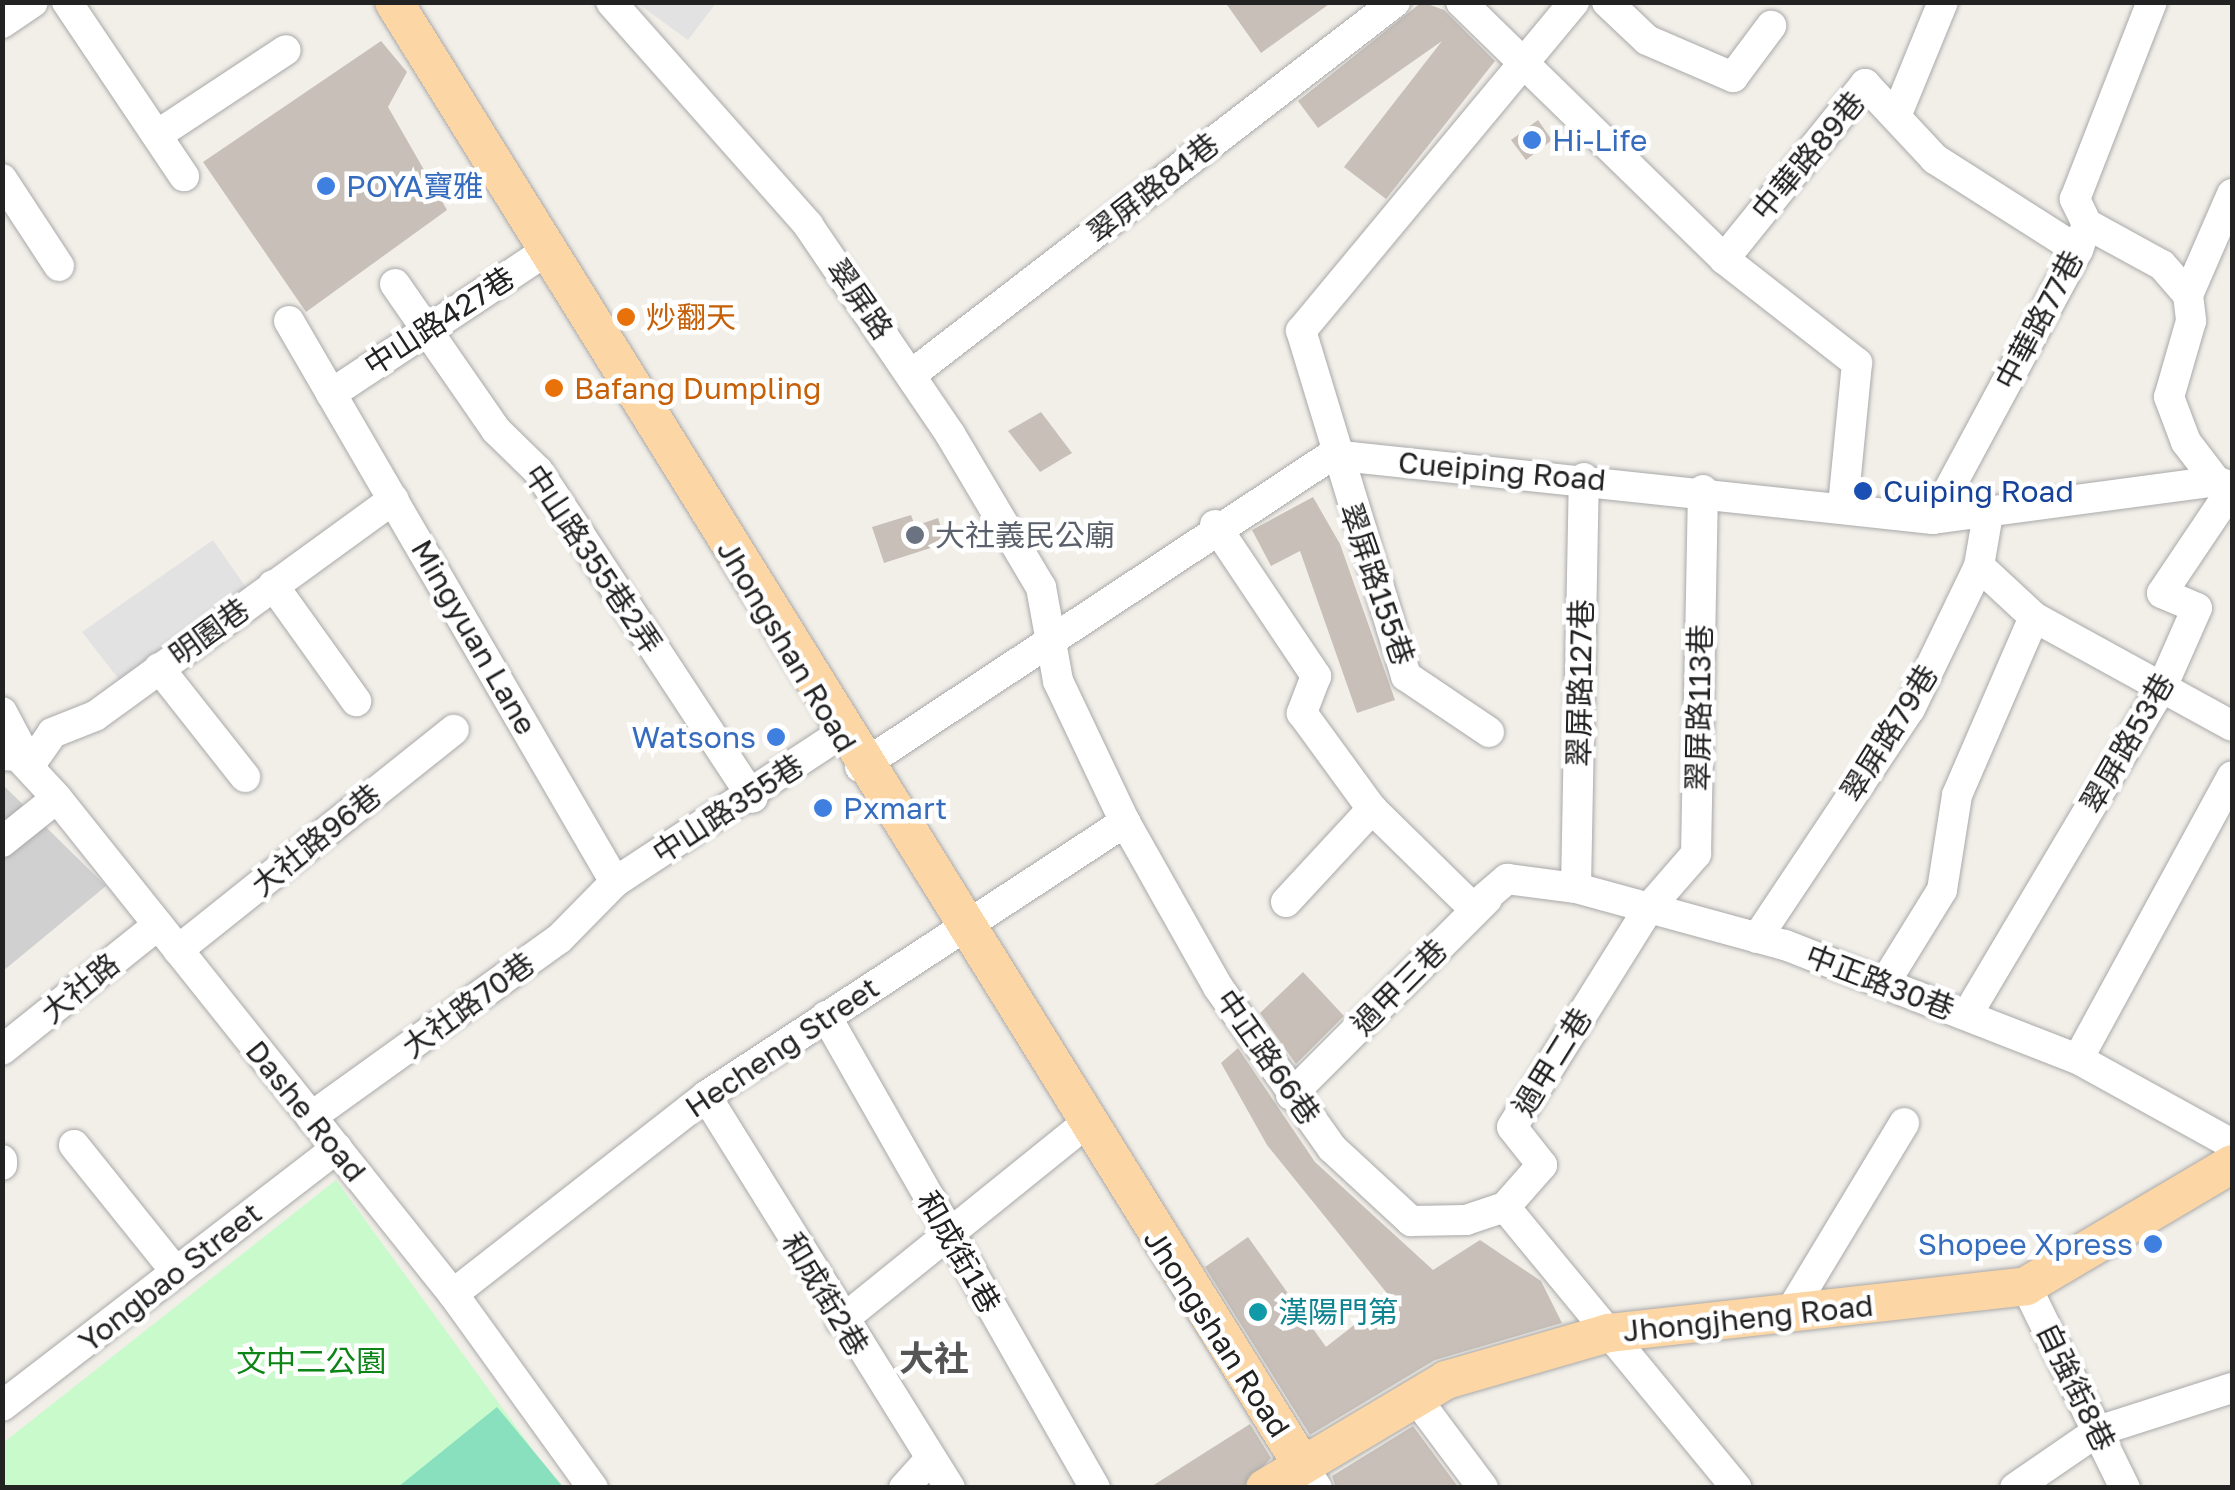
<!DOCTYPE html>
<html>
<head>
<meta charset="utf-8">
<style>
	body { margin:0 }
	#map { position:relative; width:2235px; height:1490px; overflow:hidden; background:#f2efe9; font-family:"Golos Text","Noto Sans TC",sans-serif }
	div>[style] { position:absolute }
	.religious>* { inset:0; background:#d0d0d0 }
	.park>* { inset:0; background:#c8facc }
	.pitch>* { inset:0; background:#88e0be }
	.parking>* { inset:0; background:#e2e2e2 }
	.building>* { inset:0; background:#c7bfb8 }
	.roads { filter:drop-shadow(0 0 2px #a9a9a9) drop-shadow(0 0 2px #a9a9a9) }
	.minor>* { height:30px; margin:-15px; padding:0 15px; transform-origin:15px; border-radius:15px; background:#fff }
	.major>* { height:38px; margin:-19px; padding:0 19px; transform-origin:19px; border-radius:19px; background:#fcd6a4 }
	.dots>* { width:28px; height:28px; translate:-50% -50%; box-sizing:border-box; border:5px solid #fff; border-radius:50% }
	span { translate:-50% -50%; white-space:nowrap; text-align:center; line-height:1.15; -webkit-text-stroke:9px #fff; paint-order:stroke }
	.shop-label { font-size:30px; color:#366cbe }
	.left { translate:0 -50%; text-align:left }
	.right { translate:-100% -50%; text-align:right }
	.street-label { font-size:30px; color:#222 }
	.food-label { font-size:30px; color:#c56008 }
	.transit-label { font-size:30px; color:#164399 }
	.worship-label { font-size:30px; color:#5b616d }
	.culture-label { font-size:30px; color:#0d838f }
	.park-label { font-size:30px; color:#0c8416 }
	.quarter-label { font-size:35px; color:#555; font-weight:700 }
	.frame { position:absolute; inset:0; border:5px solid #222; pointer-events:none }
</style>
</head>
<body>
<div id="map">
	<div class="religious">
		<i style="clip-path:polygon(2px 784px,106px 886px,3px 971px,2px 971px)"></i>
	</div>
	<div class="park">
		<i style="clip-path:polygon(336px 1180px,560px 1487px,3px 1488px,3px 1443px)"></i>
	</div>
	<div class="pitch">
		<i style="clip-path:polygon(497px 1407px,563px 1487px,398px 1487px)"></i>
	</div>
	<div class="parking">
		<i style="clip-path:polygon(637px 3px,716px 3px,688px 40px)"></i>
		<i style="clip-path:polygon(213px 540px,254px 599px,124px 686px,82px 632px)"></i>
	</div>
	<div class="building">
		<i style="clip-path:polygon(1225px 2px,1332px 2px,1261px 53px)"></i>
		<i style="clip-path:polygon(1422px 2px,1444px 10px,1495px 61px,1386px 199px,1344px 167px,1442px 41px,1318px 128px,1298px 101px)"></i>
		<i style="clip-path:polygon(381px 41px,407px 72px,388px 107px,447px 210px,306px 312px,203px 162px)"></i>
		<i style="clip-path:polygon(1538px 120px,1552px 140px,1526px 160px,1511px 140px)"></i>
		<i style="clip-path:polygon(1041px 412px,1072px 453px,1040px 472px,1008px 431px)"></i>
		<i style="clip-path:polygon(1313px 497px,1340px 544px,1395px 700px,1357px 713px,1300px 551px,1271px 566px,1252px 530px)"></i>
		<i style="clip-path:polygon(911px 515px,915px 526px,938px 518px,946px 543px,884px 563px,872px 527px)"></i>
		<i style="clip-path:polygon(1303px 972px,1344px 1016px,1296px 1064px,1260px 1013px)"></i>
		<i style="clip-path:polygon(1238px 1048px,1315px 1162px,1433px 1270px,1480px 1240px,1541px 1281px,1562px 1323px,1435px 1360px,1310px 1435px,1205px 1267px,1248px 1237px,1326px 1347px,1390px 1297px,1267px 1145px,1221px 1063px)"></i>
		<i style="clip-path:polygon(1250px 1424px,1271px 1458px,1243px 1488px,1149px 1488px)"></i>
		<i style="clip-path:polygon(1413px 1426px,1459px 1488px,1336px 1488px,1332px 1476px)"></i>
	</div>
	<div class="roads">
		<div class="minor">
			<i style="left:67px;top:2px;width:210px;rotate:56.1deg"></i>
			<i style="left:611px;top:2px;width:298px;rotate:48.5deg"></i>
			<i style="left:808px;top:225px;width:253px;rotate:55.8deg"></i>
			<i style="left:950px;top:434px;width:178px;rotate:59.3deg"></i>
			<i style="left:1041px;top:587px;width:96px;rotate:79.7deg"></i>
			<i style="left:1058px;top:681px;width:156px;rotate:64.6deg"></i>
			<i style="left:1125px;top:822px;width:189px;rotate:60.6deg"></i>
			<i style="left:1218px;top:987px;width:197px;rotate:54.7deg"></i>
			<i style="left:1332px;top:1148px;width:108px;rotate:42.7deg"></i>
			<i style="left:1411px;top:1221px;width:55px;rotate:-1deg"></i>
			<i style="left:1466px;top:1220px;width:41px;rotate:-18.4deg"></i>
			<i style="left:1505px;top:1207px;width:364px;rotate:50.5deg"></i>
			<i style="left:1461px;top:2px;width:368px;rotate:44.3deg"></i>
			<i style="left:1724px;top:259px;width:169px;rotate:38deg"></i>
			<i style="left:1857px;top:363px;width:143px;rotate:95.6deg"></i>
			<i style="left:1607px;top:2px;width:55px;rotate:43.5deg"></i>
			<i style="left:1647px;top:40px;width:94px;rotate:23.3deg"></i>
			<i style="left:1733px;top:77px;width:64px;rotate:-53.3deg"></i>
			<i style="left:2px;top:23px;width:37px;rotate:-34deg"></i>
			<i style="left:1897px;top:114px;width:121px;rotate:-67.7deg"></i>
			<i style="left:157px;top:135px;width:154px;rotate:-33.4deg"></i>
			<i style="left:2px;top:179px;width:104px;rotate:56.8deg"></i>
			<i style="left:2087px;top:224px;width:85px;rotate:28.7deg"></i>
			<i style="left:2162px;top:265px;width:40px;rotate:49deg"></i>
			<i style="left:2188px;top:295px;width:26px;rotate:83deg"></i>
			<i style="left:2191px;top:321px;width:79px;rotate:106.1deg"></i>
			<i style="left:2169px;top:397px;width:48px;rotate:69.3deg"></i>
			<i style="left:2186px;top:442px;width:49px;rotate:52.4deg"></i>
			<i style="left:1724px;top:259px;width:225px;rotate:-51.1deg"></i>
			<i style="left:1865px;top:84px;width:103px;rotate:47deg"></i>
			<i style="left:1935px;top:159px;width:169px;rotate:32.5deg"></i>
			<i style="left:395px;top:284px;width:178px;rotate:55.3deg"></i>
			<i style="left:496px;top:430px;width:59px;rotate:44.3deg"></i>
			<i style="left:538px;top:471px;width:391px;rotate:56.7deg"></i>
			<i style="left:2188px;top:295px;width:110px;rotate:-66.5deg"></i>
			<i style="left:289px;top:321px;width:649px;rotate:59.84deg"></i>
			<i style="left:912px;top:374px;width:610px;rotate:-37.6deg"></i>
			<i style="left:331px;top:394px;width:260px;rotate:-33.6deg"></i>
			<i style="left:1933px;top:519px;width:306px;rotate:-61.7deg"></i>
			<i style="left:2078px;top:250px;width:28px;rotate:-71deg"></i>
			<i style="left:2087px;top:224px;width:28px;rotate:-116deg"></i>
			<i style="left:2075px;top:199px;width:212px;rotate:-68.7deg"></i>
			<i style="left:1215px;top:525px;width:182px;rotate:56.2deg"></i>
			<i style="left:1316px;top:676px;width:40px;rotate:111deg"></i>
			<i style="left:1302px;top:713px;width:119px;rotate:53.9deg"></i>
			<i style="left:1372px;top:809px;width:141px;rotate:44.4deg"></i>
			<i style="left:1473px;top:908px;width:45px;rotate:-40.5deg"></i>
			<i style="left:1979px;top:566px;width:75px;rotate:42.8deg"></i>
			<i style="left:2034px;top:617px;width:226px;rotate:28.8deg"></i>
			<i style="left:273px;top:585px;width:143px;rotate:54.4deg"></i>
			<i style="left:159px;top:668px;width:139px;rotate:51.7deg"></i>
			<i style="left:2px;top:712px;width:60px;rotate:62.2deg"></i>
			<i style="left:1489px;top:732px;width:100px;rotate:-146deg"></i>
			<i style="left:1406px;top:676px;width:361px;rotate:-106.9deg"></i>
			<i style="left:1301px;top:331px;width:428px;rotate:-50.3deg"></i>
			<i style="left:2px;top:755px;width:16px;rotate:4deg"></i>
			<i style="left:18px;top:756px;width:57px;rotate:47.1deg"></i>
			<i style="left:57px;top:798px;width:635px;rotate:51.4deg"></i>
			<i style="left:453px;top:1294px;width:239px;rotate:54.2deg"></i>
			<i style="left:30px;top:765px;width:39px;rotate:-55deg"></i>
			<i style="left:52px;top:733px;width:46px;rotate:-21.6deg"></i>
			<i style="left:95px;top:716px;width:369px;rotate:-36deg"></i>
			<i style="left:860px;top:767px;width:566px;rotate:-33.47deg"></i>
			<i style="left:1332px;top:455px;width:604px;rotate:6.08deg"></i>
			<i style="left:1933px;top:519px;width:286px;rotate:-7.6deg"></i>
			<i style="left:2216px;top:481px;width:17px;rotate:21deg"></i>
			<i style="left:2px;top:842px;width:70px;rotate:-38.7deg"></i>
			<i style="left:1507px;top:879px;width:70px;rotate:7.4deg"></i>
			<i style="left:1576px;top:888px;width:217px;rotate:15.3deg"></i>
			<i style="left:1785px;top:945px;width:314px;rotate:21.3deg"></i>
			<i style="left:2078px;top:1059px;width:176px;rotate:28.9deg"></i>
			<i style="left:1576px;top:888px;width:410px;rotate:-88.9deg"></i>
			<i style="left:1286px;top:902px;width:127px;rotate:-47.2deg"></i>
			<i style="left:1757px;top:938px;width:275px;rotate:-56.3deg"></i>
			<i style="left:1910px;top:709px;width:159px;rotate:-64.2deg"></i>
			<i style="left:1979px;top:566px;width:53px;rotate:-80.2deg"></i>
			<i style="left:178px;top:950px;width:353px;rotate:-38.6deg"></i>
			<i style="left:1884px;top:984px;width:110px;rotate:-58.3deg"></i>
			<i style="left:1942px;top:890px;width:96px;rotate:-81deg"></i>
			<i style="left:1957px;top:795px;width:194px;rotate:-66.6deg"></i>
			<i style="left:1967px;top:1015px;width:384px;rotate:-59.3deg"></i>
			<i style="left:2163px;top:685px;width:84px;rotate:-66.2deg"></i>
			<i style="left:2197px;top:608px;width:38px;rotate:-157deg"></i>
			<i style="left:2162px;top:593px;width:125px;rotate:-56.1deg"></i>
			<i style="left:826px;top:1016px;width:543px;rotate:60.32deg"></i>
			<i style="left:2px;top:1050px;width:200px;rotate:-38.7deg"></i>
			<i style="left:2078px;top:1059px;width:322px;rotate:-61.4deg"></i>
			<i style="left:1291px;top:1095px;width:277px;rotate:-45deg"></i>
			<i style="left:706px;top:1096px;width:462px;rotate:58.1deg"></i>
			<i style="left:311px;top:1117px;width:305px;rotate:-35.7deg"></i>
			<i style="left:559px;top:939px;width:80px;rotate:-45.5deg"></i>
			<i style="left:615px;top:882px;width:269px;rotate:-33.3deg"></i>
			<i style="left:74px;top:1145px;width:163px;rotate:51.2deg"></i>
			<i style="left:2px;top:1160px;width:5px;rotate:90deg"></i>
			<i style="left:1505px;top:1207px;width:56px;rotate:-48.6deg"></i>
			<i style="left:1542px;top:1165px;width:48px;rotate:-128.3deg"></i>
			<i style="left:1512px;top:1127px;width:258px;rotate:-58deg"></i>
			<i style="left:1649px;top:908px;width:72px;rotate:-49deg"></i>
			<i style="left:1696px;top:854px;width:364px;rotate:-88.9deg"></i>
			<i style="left:2026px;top:1286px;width:225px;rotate:63.9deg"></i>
			<i style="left:453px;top:1294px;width:321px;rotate:-38deg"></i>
			<i style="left:706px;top:1096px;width:501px;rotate:-33.18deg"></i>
			<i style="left:1789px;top:1314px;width:223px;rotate:-58.9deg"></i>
			<i style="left:841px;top:1321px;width:312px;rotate:-38.9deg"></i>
			<i style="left:1416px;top:1398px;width:112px;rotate:53.3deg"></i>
			<i style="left:2px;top:1406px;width:423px;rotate:-37.6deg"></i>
			<i style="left:1302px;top:1465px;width:27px;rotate:57deg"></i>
			<i style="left:904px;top:1488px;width:38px;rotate:-48deg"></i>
			<i style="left:2015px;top:1488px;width:101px;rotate:-34.5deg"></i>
			<i style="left:2098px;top:1431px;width:141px;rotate:-17.8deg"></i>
		</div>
		<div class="major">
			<i style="left:394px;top:2px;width:1722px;rotate:58.17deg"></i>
			<i style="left:1265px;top:1488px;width:211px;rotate:-30.8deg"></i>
			<i style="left:1446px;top:1380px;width:170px;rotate:-16.1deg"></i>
			<i style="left:1609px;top:1333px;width:420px;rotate:-6.4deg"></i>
			<i style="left:2026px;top:1286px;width:239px;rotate:-30.6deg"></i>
		</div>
	</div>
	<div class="dots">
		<i style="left:1532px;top:140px;background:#3f7fe0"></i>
		<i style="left:326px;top:186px;background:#3f7fe0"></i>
		<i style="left:626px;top:317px;background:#e8710a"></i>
		<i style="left:554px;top:388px;background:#e8710a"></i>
		<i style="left:1863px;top:491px;background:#1a4fb4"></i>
		<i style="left:915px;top:535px;background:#6b7280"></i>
		<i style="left:776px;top:737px;background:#3f7fe0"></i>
		<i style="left:823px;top:808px;background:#3f7fe0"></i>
		<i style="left:2153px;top:1244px;background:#3f7fe0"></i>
		<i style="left:1258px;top:1312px;background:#0f9aa8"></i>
	</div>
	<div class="shop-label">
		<span class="left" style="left:1552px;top:140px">Hi-Life</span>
		<span class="left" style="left:346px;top:186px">POYA寶雅</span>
		<span class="right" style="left:756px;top:737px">Watsons</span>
		<span class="left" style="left:843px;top:808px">Pxmart</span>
		<span class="right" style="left:2133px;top:1244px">Shopee Xpress</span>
	</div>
	<div class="street-label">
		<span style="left:1808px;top:156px;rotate:-50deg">中華路89巷</span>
		<span style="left:1153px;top:188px;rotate:-38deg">翠屏路84巷</span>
		<span style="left:860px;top:299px;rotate:55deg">翠屏路</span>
		<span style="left:2039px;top:320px;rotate:-62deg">中華路77巷</span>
		<span style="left:439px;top:321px;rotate:-33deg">中山路427巷</span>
		<span style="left:1502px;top:471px;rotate:5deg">Cueiping Road</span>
		<span style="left:593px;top:559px;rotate:56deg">中山路355巷2弄</span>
		<span style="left:1377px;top:584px;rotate:71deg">翠屏路155巷</span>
		<span style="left:209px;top:632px;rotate:-36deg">明園巷</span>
		<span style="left:474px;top:637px;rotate:60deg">Mingyuan Lane</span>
		<span style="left:787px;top:646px;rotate:59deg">Jhongshan Road</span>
		<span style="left:1580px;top:683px;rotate:-89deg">翠屏路127巷</span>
		<span style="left:1699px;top:708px;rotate:-89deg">翠屏路113巷</span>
		<span style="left:1889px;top:733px;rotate:-58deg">翠屏路79巷</span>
		<span style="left:2127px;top:743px;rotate:-60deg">翠屏路53巷</span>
		<span style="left:728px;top:809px;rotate:-33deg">中山路355巷</span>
		<span style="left:316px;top:840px;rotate:-39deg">大社路96巷</span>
		<span style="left:1880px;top:982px;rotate:21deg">中正路30巷</span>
		<span style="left:1399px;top:987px;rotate:-45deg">過甲三巷</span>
		<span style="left:80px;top:988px;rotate:-39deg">大社路</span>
		<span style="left:468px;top:1005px;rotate:-36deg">大社路70巷</span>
		<span style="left:782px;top:1047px;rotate:-34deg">Hecheng Street</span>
		<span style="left:1268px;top:1057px;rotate:55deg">中正路66巷</span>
		<span style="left:1552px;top:1062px;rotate:-58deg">過甲二巷</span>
		<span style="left:306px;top:1111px;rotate:51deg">Dashe Road</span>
		<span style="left:959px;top:1252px;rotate:60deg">和成街1巷</span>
		<span style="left:170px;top:1277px;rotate:-38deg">Yongbao Street</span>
		<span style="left:825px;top:1294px;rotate:59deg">和成街2巷</span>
		<span style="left:1748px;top:1318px;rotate:-6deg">Jhongjheng Road</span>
		<span style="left:1217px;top:1333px;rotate:57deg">Jhongshan Road</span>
		<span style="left:2076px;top:1387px;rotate:64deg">自強街8巷</span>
	</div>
	<div class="food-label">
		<span class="left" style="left:646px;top:317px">炒翻天</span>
		<span class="left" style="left:574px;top:388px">Bafang Dumpling</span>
	</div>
	<div class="transit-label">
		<span class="left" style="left:1883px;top:491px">Cuiping Road</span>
	</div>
	<div class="worship-label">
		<span class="left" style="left:935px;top:535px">大社義民公廟</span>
	</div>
	<div class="culture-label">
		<span class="left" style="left:1278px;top:1312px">漢陽門第</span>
	</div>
	<div class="park-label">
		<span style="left:311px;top:1361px">文中二公園</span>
	</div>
	<div class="quarter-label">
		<span style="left:934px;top:1358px">大社</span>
	</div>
	<div class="frame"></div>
</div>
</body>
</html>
